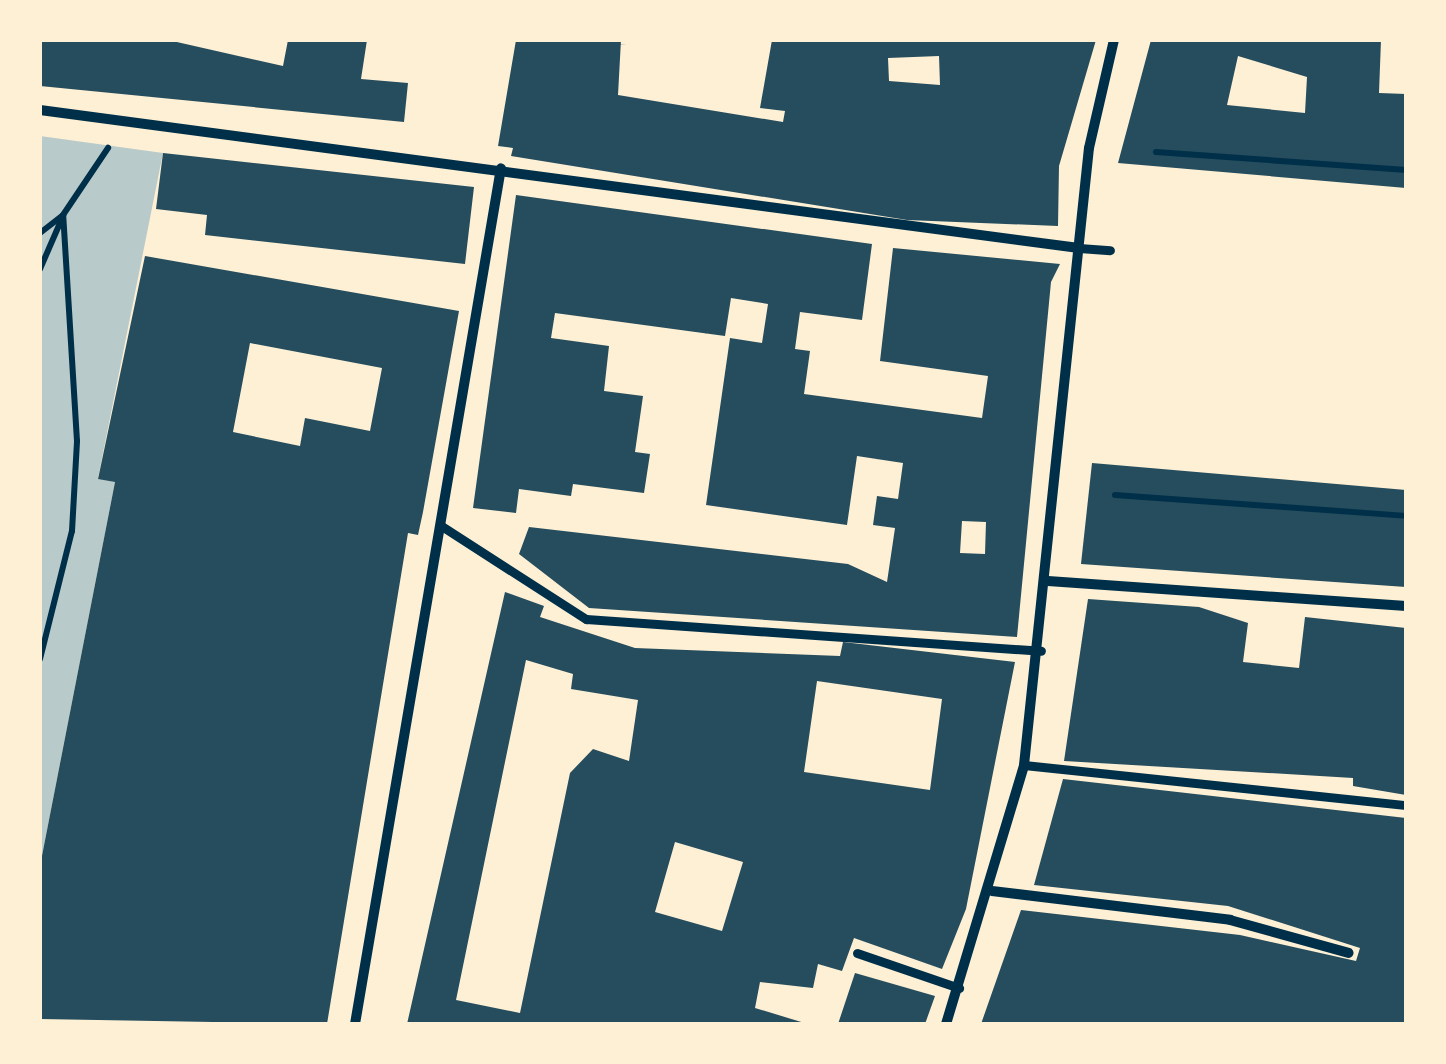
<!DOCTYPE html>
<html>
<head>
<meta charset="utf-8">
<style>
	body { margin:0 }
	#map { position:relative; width:1446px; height:1064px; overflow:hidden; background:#fdf0d5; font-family:"PT Sans",sans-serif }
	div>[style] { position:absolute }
	.green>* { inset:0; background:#b9caca }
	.building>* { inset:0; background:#264d5e }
	.path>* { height:6px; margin:-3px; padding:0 3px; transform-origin:3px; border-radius:3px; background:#003049 }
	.pedestrian>* { height:9px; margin:-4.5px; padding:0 4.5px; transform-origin:4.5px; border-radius:4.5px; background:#003049 }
	.minor>* { height:10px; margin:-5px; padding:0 5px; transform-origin:5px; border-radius:5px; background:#003049 }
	span { translate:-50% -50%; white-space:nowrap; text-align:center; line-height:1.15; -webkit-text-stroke:9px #fdf0d5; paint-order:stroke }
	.frame { position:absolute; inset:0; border:42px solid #fdf0d5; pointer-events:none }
</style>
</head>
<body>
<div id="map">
	<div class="green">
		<i style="clip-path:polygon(40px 136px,163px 153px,98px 478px,115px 482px,40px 866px)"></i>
	</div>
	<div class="building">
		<i style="clip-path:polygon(40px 40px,168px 40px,283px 66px,288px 40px,367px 40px,361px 79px,408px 83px,404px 122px,40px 86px)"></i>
		<i style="clip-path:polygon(evenodd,516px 40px,621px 40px,618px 95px,783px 122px,785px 111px,760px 108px,772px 40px,1096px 40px,1059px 166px,1058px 226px,907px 220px,511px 156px,513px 148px,498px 146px,516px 40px,939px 56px,940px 85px,889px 81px,888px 58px,939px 56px)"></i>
		<i style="clip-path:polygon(evenodd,1151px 40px,1381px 40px,1379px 93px,1406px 94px,1406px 188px,1118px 163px,1151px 40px,1238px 56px,1307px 77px,1305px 113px,1227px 105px,1238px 56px)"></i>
		<i style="clip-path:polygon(163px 153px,474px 187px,465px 264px,205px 235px,207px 215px,156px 209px)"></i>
		<i style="clip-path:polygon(evenodd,516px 195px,872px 244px,862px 320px,800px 312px,795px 349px,810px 351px,804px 394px,982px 418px,988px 376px,880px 361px,893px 248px,1060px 264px,1051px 282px,1017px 637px,589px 608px,519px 554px,529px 527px,848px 564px,887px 582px,895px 528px,873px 525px,877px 496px,898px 499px,903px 463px,857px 456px,847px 525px,706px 505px,730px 338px,762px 343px,768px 304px,731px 298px,725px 336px,555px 313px,551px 338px,609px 346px,604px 391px,643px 396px,635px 452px,650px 454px,644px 493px,573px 484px,571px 496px,519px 489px,516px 513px,473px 508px,516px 195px,962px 521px,986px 522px,985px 554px,960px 553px,962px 521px)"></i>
		<i style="clip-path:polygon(evenodd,145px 256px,459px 311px,423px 512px,418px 535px,408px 533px,327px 1024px,40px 1019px,40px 866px,115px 482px,98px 479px,145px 256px,250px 343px,382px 368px,370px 431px,305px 418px,300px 446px,233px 432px,250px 343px)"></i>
		<i style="clip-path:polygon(1092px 463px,1406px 490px,1406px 587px,1081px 564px)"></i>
		<i style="clip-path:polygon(evenodd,505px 592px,544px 606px,540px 617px,635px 648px,840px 656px,843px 642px,1015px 662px,966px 909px,942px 969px,854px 938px,842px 971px,818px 964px,813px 988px,760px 982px,755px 1008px,808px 1024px,407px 1024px,505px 592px,526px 660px,573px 674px,571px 689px,638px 700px,629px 761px,593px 749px,570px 773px,520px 1013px,456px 1000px,526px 660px,505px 592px,817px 681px,942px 699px,930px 790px,804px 772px,817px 681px,505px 592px,675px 842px,743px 862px,722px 931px,655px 912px,675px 842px)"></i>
		<i style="clip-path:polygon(1088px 599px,1199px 607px,1248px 623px,1243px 662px,1299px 668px,1305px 617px,1406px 628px,1406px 795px,1353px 786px,1353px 778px,1064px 761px)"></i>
		<i style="clip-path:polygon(1063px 779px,1406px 818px,1406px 1024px,981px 1024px,1021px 910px,1240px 935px,1356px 961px,1360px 948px,1228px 906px,1034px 885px)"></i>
		<i style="clip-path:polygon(855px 973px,935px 996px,925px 1024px,838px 1024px)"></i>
	</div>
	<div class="path">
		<i style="left:1156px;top:152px;width:251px;rotate:4.1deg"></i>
		<i style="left:40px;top:233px;width:28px;rotate:-38deg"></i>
		<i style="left:40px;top:269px;width:58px;rotate:-66.5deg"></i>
		<i style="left:1115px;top:495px;width:292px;rotate:4.1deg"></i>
		<i style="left:40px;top:659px;width:132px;rotate:-76deg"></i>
		<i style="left:72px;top:531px;width:90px;rotate:-86.8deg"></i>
		<i style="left:77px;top:441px;width:226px;rotate:-93.5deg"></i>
		<i style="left:63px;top:215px;width:81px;rotate:-56.1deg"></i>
	</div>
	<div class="pedestrian">
		<i style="left:1079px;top:248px;width:31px;rotate:4deg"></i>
		<i style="left:440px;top:525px;width:174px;rotate:32.8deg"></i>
		<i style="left:586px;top:619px;width:456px;rotate:4deg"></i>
		<i style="left:1024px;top:765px;width:384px;rotate:6deg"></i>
		<i style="left:857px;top:953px;width:108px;rotate:18.9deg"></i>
	</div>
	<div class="minor">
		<i style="left:40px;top:110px;width:1048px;rotate:7.57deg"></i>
		<i style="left:1048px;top:581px;width:359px;rotate:4deg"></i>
		<i style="left:992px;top:891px;width:240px;rotate:6.9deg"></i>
		<i style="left:1230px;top:920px;width:123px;rotate:15.5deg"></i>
		<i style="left:355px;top:1024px;width:868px;rotate:-80.32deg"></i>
		<i style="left:946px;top:1024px;width:270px;rotate:-73.2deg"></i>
		<i style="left:1024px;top:765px;width:620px;rotate:-83.99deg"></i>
		<i style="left:1089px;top:148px;width:111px;rotate:-77deg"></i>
	</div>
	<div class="frame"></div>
</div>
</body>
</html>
